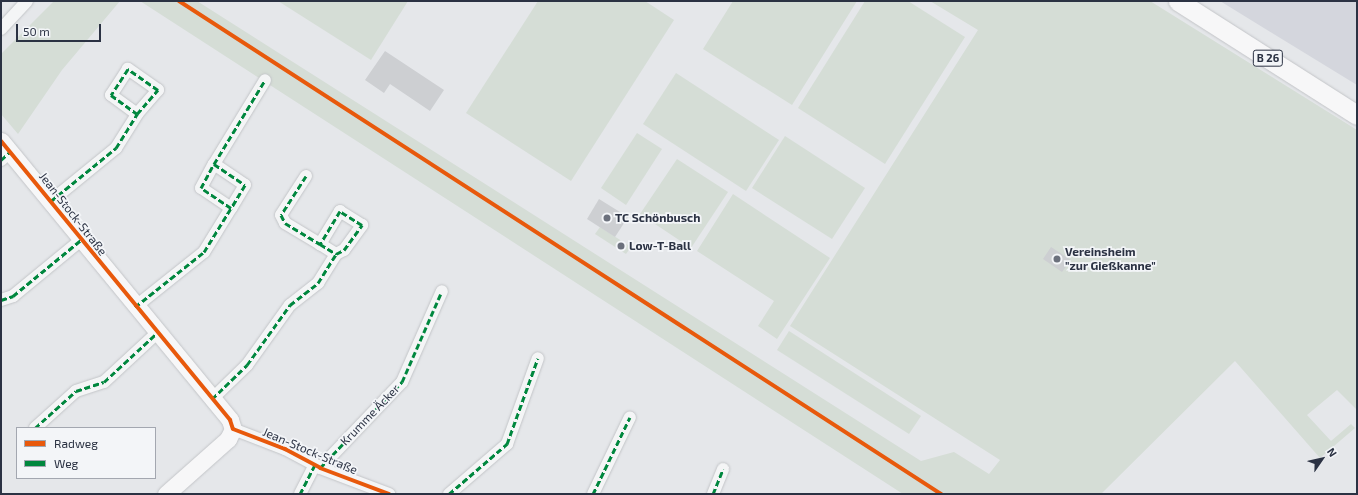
<!DOCTYPE html>
<html>
<head>
<meta charset="utf-8">
<style>
	body { margin:0 }
	#map { position:relative; width:1358px; height:495px; overflow:hidden; background:#e5e7ea; font-family:"Exo 2",sans-serif }
	div>[style] { position:absolute }
	.built>* { inset:0; background:#d4d6dd }
	.green>* { inset:0; background:#d5ddd6 }
	.building>* { inset:0; background:#cdcfd2 }
	.roads { filter:drop-shadow(0 0 1px #c3c5c8) drop-shadow(0 0 1px #c3c5c8) }
	.street>* { height:12px; margin:-6px; padding:0 6px; transform-origin:6px; border-radius:6px; background:#f4f5f6 }
	.secondary>* { height:17px; margin:-8.5px; padding:0 8.5px; transform-origin:8.5px; border-radius:8.5px; background:#f7f7f8 }
	.primary>* { height:19px; margin:-9.5px; padding:0 9.5px; transform-origin:9.5px; border-radius:9.5px; background:#f7f7f8 }
	.quiet>* { height:3px; margin-top:-1.5px; transform-origin:0; background:repeating-linear-gradient(90deg,#00873e 0 6px,transparent 0 9px) }
	.cycleway>* { height:4px; margin:-2px; padding:0 2px; transform-origin:2px; border-radius:2px; background:#e8590c }
	.dots>* { width:11px; height:11px; translate:-50% -50%; box-sizing:border-box; border:2px solid #f3f5f8; border-radius:50% }
	span { translate:-50% -50%; white-space:nowrap; text-align:center; line-height:1.15; -webkit-text-stroke:3.5px #f3f5f8; paint-order:stroke }
	.shield-label span { padding:1px 3px; background:#f3f5f8; border:1px solid; border-radius:3px; -webkit-text-stroke-width:0 }
	.shield-label { font-size:11px; color:#2b3243; font-weight:700 }
	.street-label { font-size:12px; color:#2b3243 }
	.poi-label { font-size:12px; color:#2b3243; font-weight:700 }
	.left { translate:0 -50%; text-align:left }
	.frame { position:absolute; inset:0; border:2px solid #2b3243; pointer-events:none }
	.legend { position:absolute; left:16px; top:427px; width:140px; height:52px; box-sizing:border-box; background:#f3f5f8; border:1px solid #a3a7b0; margin:0; padding:5px 7px; list-style:none; font-size:12px; color:#2b3243 }
	.legend li { display:flex; align-items:center; gap:8px; height:20px }
	.legend b { width:20px; border:1px solid #a3a7b0 }
	.north { position:absolute; left:1302px; top:439px; width:40px; height:40px; -webkit-text-stroke:3px #f3f5f8; paint-order:stroke; rotate:56deg; font-size:11px; font-weight:700; line-height:16px; text-align:center; color:#2b3243 }
	.north::after { content:''; display:block; margin:auto; width:14px; height:18px; background:#2b3243; clip-path:polygon(50% 0,100% 100%,50% 72%,0 100%) }
	.scale { position:absolute; left:16px; top:24px; width:85px; height:18px; box-sizing:border-box; border:2px solid #2b3243; border-top:0; padding-left:5px; font-size:12px; line-height:14px; white-space:nowrap; color:#2b3243; -webkit-text-stroke:3px #f3f5f8; paint-order:stroke }
</style>
</head>
<body>
<div id="map">
	<div class="built">
		<i style="clip-path:polygon(1220px 1px,1357px 1px,1357px 85px,1259px 25px)"></i>
	</div>
	<div class="green">
		<i style="clip-path:polygon(54px 1px,120px 1px,62px 70px,18px 134px,1px 114px,1px 54px)"></i>
		<i style="clip-path:polygon(140px 1px,197px 1px,921px 461px,954px 452px,989px 474px,1000px 460px,790px 326px,978px 30px,930px 1px,1150px 1px,1357px 130px,1357px 410px,1337px 390px,1307px 415px,1331px 441px,1351px 424px,1355px 428px,1320px 458px,1235px 361px,1101px 494px,903px 494px)"></i>
		<i style="clip-path:polygon(278px 1px,408px 1px,371px 60px)"></i>
		<i style="clip-path:polygon(538px 1px,645px 1px,674px 20px,571px 181px,466px 113px)"></i>
		<i style="clip-path:polygon(733px 1px,857px 1px,792px 105px,703px 49px)"></i>
		<i style="clip-path:polygon(865px 1px,908px 1px,965px 37px,885px 164px,798px 108px)"></i>
		<i style="clip-path:polygon(676px 73px,779px 140px,746px 191px,643px 124px)"></i>
		<i style="clip-path:polygon(637px 133px,662px 149px,626px 205px,601px 188px)"></i>
		<i style="clip-path:polygon(785px 136px,865px 188px,832px 239px,752px 188px)"></i>
		<i style="clip-path:polygon(677px 159px,728px 192px,691px 248px,640px 214px)"></i>
		<i style="clip-path:polygon(733px 194px,830px 258px,777px 339px,758px 326px,774px 301px,697px 251px)"></i>
		<i style="clip-path:polygon(600px 227px,631px 247px,626px 254px,595px 234px)"></i>
		<i style="clip-path:polygon(789px 331px,921px 416px,909px 434px,777px 350px)"></i>
	</div>
	<div class="building">
		<i style="clip-path:polygon(385px 51px,444px 90px,430px 111px,390px 84px,384px 93px,365px 80px)"></i>
		<i style="clip-path:polygon(599px 199px,628px 217px,615px 237px,587px 219px)"></i>
		<i style="clip-path:polygon(1051px 247px,1071px 260px,1062px 272px,1043px 259px)"></i>
	</div>
	<div class="roads">
		<div class="street">
			<i style="left:1px;top:29px;width:38px;rotate:-47deg"></i>
			<i style="left:1px;top:160px;width:12px;rotate:-42deg"></i>
			<i style="left:214px;top:164px;width:37px;rotate:34deg"></i>
			<i style="left:245px;top:185px;width:27px;rotate:121deg"></i>
			<i style="left:231px;top:208px;width:36px;rotate:-146deg"></i>
			<i style="left:201px;top:188px;width:27px;rotate:-62deg"></i>
			<i style="left:214px;top:164px;width:98px;rotate:-58.7deg"></i>
			<i style="left:306px;top:176px;width:46px;rotate:122.7deg"></i>
			<i style="left:281px;top:215px;width:9px;rotate:63deg"></i>
			<i style="left:285px;top:223px;width:41px;rotate:31deg"></i>
			<i style="left:51px;top:201px;width:84px;rotate:-39.2deg"></i>
			<i style="left:116px;top:148px;width:40px;rotate:-58deg"></i>
			<i style="left:137px;top:114px;width:32px;rotate:-49deg"></i>
			<i style="left:158px;top:90px;width:37px;rotate:-145deg"></i>
			<i style="left:128px;top:69px;width:31px;rotate:123deg"></i>
			<i style="left:111px;top:95px;width:32px;rotate:36deg"></i>
			<i style="left:1px;top:300px;width:13px;rotate:-18deg"></i>
			<i style="left:13px;top:296px;width:88px;rotate:-39.5deg"></i>
			<i style="left:135px;top:307px;width:88px;rotate:-38.6deg"></i>
			<i style="left:204px;top:252px;width:52px;rotate:-58.5deg"></i>
			<i style="left:212px;top:399px;width:49px;rotate:-44.2deg"></i>
			<i style="left:247px;top:365px;width:74px;rotate:-54.4deg"></i>
			<i style="left:290px;top:305px;width:36px;rotate:-38deg"></i>
			<i style="left:318px;top:283px;width:34px;rotate:-58deg"></i>
			<i style="left:336px;top:254px;width:9px;rotate:-27deg"></i>
			<i style="left:344px;top:250px;width:31px;rotate:-54deg"></i>
			<i style="left:362px;top:225px;width:26px;rotate:-148deg"></i>
			<i style="left:340px;top:211px;width:39px;rotate:121deg"></i>
			<i style="left:320px;top:244px;width:19px;rotate:32deg"></i>
			<i style="left:35px;top:428px;width:55px;rotate:-42.1deg"></i>
			<i style="left:76px;top:391px;width:29px;rotate:-18deg"></i>
			<i style="left:104px;top:382px;width:72px;rotate:-42.8deg"></i>
			<i style="left:233px;top:429px;width:56px;rotate:21deg"></i>
			<i style="left:285px;top:449px;width:40px;rotate:28deg"></i>
			<i style="left:320px;top:468px;width:74px;rotate:20.6deg"></i>
			<i style="left:320px;top:468px;width:119px;rotate:-46.4deg"></i>
			<i style="left:402px;top:382px;width:99px;rotate:-66.3deg"></i>
			<i style="left:300px;top:494px;width:33px;rotate:-63deg"></i>
			<i style="left:449px;top:494px;width:77px;rotate:-40.8deg"></i>
			<i style="left:507px;top:444px;width:91px;rotate:-70.2deg"></i>
			<i style="left:593px;top:494px;width:85px;rotate:-64.3deg"></i>
			<i style="left:713px;top:494px;width:27px;rotate:-68deg"></i>
		</div>
		<div class="secondary">
			<i style="left:1px;top:141px;width:361px;rotate:50.6deg"></i>
			<i style="left:230px;top:420px;width:9px;rotate:72deg"></i>
			<i style="left:233px;top:429px;width:11px;rotate:117deg"></i>
			<i style="left:228px;top:439px;width:83px;rotate:138.4deg"></i>
		</div>
		<div class="primary">
			<i style="left:1178px;top:1px;width:212px;rotate:32.5deg"></i>
		</div>
	</div>
	<div class="quiet">
		<i style="left:1px;top:160px;width:12px;rotate:-42deg"></i>
		<i style="left:214px;top:164px;width:37px;rotate:34deg"></i>
		<i style="left:245px;top:185px;width:27px;rotate:121deg"></i>
		<i style="left:231px;top:208px;width:36px;rotate:-146deg"></i>
		<i style="left:201px;top:188px;width:27px;rotate:-62deg"></i>
		<i style="left:214px;top:164px;width:98px;rotate:-58.7deg"></i>
		<i style="left:306px;top:176px;width:46px;rotate:122.7deg"></i>
		<i style="left:281px;top:215px;width:9px;rotate:63deg"></i>
		<i style="left:285px;top:223px;width:41px;rotate:31deg"></i>
		<i style="left:51px;top:201px;width:84px;rotate:-39.2deg"></i>
		<i style="left:116px;top:148px;width:40px;rotate:-58deg"></i>
		<i style="left:137px;top:114px;width:32px;rotate:-49deg"></i>
		<i style="left:158px;top:90px;width:37px;rotate:-145deg"></i>
		<i style="left:128px;top:69px;width:31px;rotate:123deg"></i>
		<i style="left:111px;top:95px;width:32px;rotate:36deg"></i>
		<i style="left:1px;top:300px;width:13px;rotate:-18deg"></i>
		<i style="left:13px;top:296px;width:88px;rotate:-39.5deg"></i>
		<i style="left:135px;top:307px;width:88px;rotate:-38.6deg"></i>
		<i style="left:204px;top:252px;width:52px;rotate:-58.5deg"></i>
		<i style="left:212px;top:399px;width:49px;rotate:-44.2deg"></i>
		<i style="left:247px;top:365px;width:74px;rotate:-54.4deg"></i>
		<i style="left:290px;top:305px;width:36px;rotate:-38deg"></i>
		<i style="left:318px;top:283px;width:34px;rotate:-58deg"></i>
		<i style="left:336px;top:254px;width:9px;rotate:-27deg"></i>
		<i style="left:344px;top:250px;width:31px;rotate:-54deg"></i>
		<i style="left:362px;top:225px;width:26px;rotate:-148deg"></i>
		<i style="left:340px;top:211px;width:39px;rotate:121deg"></i>
		<i style="left:320px;top:244px;width:19px;rotate:32deg"></i>
		<i style="left:35px;top:428px;width:55px;rotate:-42.1deg"></i>
		<i style="left:76px;top:391px;width:29px;rotate:-18deg"></i>
		<i style="left:104px;top:382px;width:72px;rotate:-42.8deg"></i>
		<i style="left:320px;top:468px;width:119px;rotate:-46.4deg"></i>
		<i style="left:402px;top:382px;width:99px;rotate:-66.3deg"></i>
		<i style="left:300px;top:494px;width:33px;rotate:-63deg"></i>
		<i style="left:449px;top:494px;width:77px;rotate:-40.8deg"></i>
		<i style="left:507px;top:444px;width:91px;rotate:-70.2deg"></i>
		<i style="left:593px;top:494px;width:85px;rotate:-64.3deg"></i>
		<i style="left:713px;top:494px;width:27px;rotate:-68deg"></i>
	</div>
	<div class="cycleway">
		<i style="left:179px;top:1px;width:908px;rotate:32.9deg"></i>
		<i style="left:1px;top:141px;width:361px;rotate:50.6deg"></i>
		<i style="left:230px;top:420px;width:9px;rotate:72deg"></i>
		<i style="left:233px;top:429px;width:56px;rotate:21deg"></i>
		<i style="left:285px;top:449px;width:40px;rotate:28deg"></i>
		<i style="left:320px;top:468px;width:74px;rotate:20.6deg"></i>
	</div>
	<div class="dots">
		<i style="left:607px;top:218px;background:#6c717d"></i>
		<i style="left:621px;top:246px;background:#6c717d"></i>
		<i style="left:1057px;top:259px;background:#6c717d"></i>
	</div>
	<div class="shield-label">
		<span style="left:1268px;top:58px">B 26</span>
	</div>
	<div class="street-label">
		<span style="left:73px;top:214px;rotate:52deg">Jean-Stock-Straße</span>
		<span style="left:370px;top:415px;rotate:-46deg">Krumme Äcker</span>
		<span style="left:310px;top:451px;rotate:23deg">Jean-Stock-Straße</span>
	</div>
	<div class="poi-label">
		<span class="left" style="left:615px;top:218px">TC Schönbusch</span>
		<span class="left" style="left:629px;top:246px">Low-T-Ball</span>
		<span class="left" style="left:1065px;top:259px">Vereinsheim<br>"zur Gießkanne"</span>
	</div>
	<div class="frame"></div>
	<ul class="legend">
	<li><b style="height:5px;background:#e8590c"></b>Radweg</li>
	<li><b style="height:5px;background:#00873e"></b>Weg</li>
	</ul>
	<div class="north">N</div>
	<div class="scale">50 m</div>
</div>
</body>
</html>
